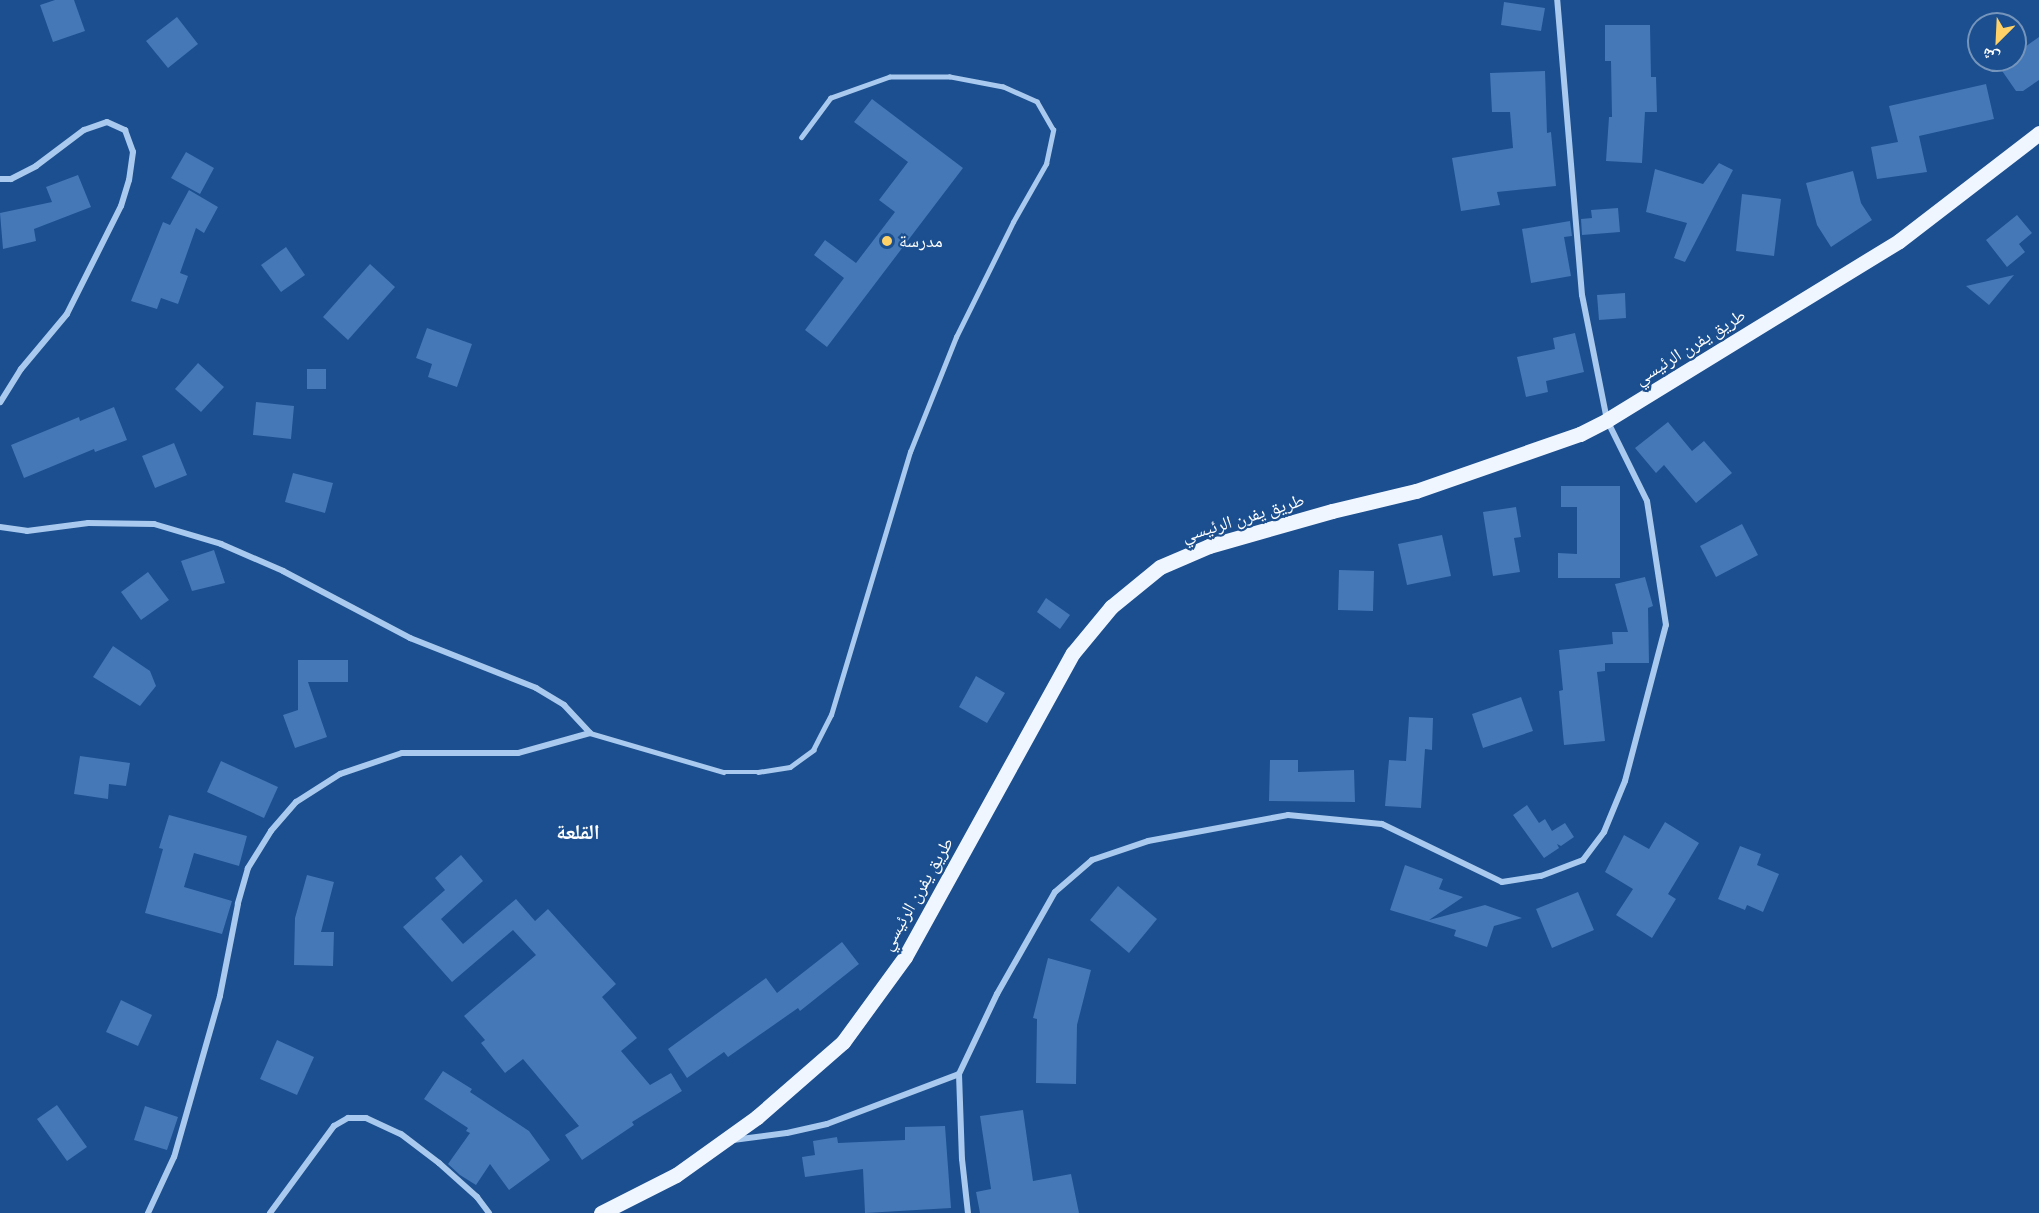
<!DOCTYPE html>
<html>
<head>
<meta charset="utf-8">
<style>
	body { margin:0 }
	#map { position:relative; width:2039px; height:1213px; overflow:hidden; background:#1b4f8f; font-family:"Titillium Web","Noto Naskh Arabic",sans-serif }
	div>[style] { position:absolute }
	.building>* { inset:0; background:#4478b7 }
	.lane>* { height:4.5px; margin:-2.25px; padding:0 2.25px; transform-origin:2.25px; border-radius:2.25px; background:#a9c9ee }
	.street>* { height:6px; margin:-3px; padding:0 3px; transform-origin:3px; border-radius:3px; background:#a9c9ee }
	.primary>* { height:15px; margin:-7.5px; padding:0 7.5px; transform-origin:7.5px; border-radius:7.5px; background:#f0f6ff }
	.dots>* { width:16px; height:16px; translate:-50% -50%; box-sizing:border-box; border:3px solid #1b4f8f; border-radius:50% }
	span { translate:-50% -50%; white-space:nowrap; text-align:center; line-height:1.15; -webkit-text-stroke:4.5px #1b4f8f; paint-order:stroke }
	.poi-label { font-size:18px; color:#fff }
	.left { translate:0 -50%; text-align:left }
	.street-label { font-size:18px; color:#fff }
	.quarter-label { font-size:21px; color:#fff; font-weight:700 }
	.north { position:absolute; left:1967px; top:12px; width:60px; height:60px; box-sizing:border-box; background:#1b4f8f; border:2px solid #7695bc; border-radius:50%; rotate:204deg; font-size:16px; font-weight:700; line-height:24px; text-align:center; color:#fff }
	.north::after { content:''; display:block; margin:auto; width:21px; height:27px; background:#ffd166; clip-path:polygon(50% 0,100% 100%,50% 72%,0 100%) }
</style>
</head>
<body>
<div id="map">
	<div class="building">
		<i style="clip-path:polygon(55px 0,74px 0,85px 31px,53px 42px,40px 5px)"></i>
		<i style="clip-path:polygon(1504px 2px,1545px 8px,1541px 31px,1501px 25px)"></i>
		<i style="clip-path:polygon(177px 17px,198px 44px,168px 68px,146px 41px)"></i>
		<i style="clip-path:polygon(1605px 25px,1650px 25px,1651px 77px,1656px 77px,1657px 112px,1645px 112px,1642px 163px,1606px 161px,1609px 117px,1612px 117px,1611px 61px,1605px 61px)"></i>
		<i style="clip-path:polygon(2039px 37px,2039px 80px,2023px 91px,2016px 91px,1998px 65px,2005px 60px,2015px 60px,2015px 54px)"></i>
		<i style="clip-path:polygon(1545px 71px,1547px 133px,1551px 132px,1556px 186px,1497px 192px,1500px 205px,1461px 211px,1452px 158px,1513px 148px,1510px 112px,1492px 112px,1490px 73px)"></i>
		<i style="clip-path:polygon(1986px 84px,1994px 119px,1919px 136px,1927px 172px,1877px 179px,1871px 147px,1898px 142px,1889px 106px)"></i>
		<i style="clip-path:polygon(872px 99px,963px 168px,827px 347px,805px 330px,844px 278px,814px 255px,825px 240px,856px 263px,895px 212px,879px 200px,908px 162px,854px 122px)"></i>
		<i style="clip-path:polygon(186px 152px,214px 168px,200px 194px,171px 178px)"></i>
		<i style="clip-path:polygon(1719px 163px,1733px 170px,1685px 262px,1674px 258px,1687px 223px,1646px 212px,1655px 169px,1703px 184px)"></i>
		<i style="clip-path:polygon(1853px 171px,1861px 203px,1872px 220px,1831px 247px,1817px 225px,1806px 183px)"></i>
		<i style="clip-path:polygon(78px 175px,91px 207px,34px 229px,36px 241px,3px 249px,0 213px,52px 202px,46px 187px)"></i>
		<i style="clip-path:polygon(189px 190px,218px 207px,204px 233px,196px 228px,180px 273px,188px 276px,178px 304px,161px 298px,157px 309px,131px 301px,163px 222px,170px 225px)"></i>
		<i style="clip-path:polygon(1742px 194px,1781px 199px,1774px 256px,1736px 251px)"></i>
		<i style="clip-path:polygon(1618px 208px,1620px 232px,1582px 235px,1581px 219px,1592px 218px,1591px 210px)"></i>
		<i style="clip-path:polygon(2017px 215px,2032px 233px,2019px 244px,2025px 252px,2007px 267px,1986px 240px)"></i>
		<i style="clip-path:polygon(1570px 221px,1572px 236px,1564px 237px,1571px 276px,1531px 283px,1522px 229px)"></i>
		<i style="clip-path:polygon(286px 247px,305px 275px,281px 292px,261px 265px)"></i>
		<i style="clip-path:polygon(370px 264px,395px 287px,348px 340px,323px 317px)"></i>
		<i style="clip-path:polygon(2014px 275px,1989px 305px,1966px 286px)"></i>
		<i style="clip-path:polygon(1625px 293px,1626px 318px,1599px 320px,1597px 295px)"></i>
		<i style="clip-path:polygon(427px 328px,472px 344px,457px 387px,428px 377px,432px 364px,416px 358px)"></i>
		<i style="clip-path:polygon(1575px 333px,1584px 372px,1546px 381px,1548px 392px,1526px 397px,1517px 357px,1555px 349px,1553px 338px)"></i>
		<i style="clip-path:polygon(198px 363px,224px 387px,201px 412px,175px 389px)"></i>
		<i style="clip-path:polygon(307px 369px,326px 369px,326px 389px,307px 389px)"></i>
		<i style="clip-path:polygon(256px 402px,294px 406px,291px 439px,253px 435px)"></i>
		<i style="clip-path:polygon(114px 407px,127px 440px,95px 452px,94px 449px,24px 478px,11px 445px,79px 417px,80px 421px)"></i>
		<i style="clip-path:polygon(1668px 422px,1692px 451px,1704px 441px,1732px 473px,1696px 503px,1664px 465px,1656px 473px,1635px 448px)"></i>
		<i style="clip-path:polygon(174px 443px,187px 475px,155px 488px,142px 456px)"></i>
		<i style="clip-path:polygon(293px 473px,333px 483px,325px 513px,285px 502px)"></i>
		<i style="clip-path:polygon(1561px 486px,1620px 486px,1620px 578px,1558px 578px,1558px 553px,1577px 554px,1577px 507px,1561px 507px)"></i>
		<i style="clip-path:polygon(1516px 507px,1521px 537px,1514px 538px,1520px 572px,1493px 576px,1483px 512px)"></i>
		<i style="clip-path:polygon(1742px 524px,1758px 555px,1716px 577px,1700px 546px)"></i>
		<i style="clip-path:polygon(1442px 535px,1451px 576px,1407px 585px,1398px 544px)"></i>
		<i style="clip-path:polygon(214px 550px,225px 583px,192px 591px,181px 561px)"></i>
		<i style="clip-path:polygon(1339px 570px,1374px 571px,1373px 611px,1338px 610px)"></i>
		<i style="clip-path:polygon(148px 572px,169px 600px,141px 620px,121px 592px)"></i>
		<i style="clip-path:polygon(1645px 577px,1653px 606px,1648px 608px,1649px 663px,1605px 663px,1605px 671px,1597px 672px,1605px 741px,1564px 745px,1559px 691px,1563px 690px,1559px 650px,1613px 644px,1612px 632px,1628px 632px,1615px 584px)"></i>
		<i style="clip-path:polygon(1046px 598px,1070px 615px,1060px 629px,1037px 612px)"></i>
		<i style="clip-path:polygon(113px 646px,150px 671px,156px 686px,140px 706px,93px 677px)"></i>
		<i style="clip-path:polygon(298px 660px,348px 660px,348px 682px,308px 682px,327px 737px,295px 748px,283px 715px,298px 710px)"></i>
		<i style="clip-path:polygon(976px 676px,1005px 693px,987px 723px,959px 707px)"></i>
		<i style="clip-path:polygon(1521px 697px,1533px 731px,1483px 748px,1472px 714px)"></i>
		<i style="clip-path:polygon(1409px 717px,1433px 718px,1432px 750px,1425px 749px,1421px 808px,1385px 806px,1389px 760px,1406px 761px)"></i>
		<i style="clip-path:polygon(80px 756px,130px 763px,126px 786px,109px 784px,108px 799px,74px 794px)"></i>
		<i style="clip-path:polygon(1270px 760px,1298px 760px,1298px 772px,1354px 770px,1355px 802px,1269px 801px)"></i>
		<i style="clip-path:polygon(221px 761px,278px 787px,264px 818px,207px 792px)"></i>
		<i style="clip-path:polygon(1527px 805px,1539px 823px,1545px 819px,1552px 831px,1565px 823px,1574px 837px,1561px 846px,1557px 844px,1559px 848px,1544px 858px,1513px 815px)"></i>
		<i style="clip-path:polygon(169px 815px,247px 836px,239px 866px,194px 853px,184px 887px,232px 901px,222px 934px,145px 913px,163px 849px,159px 848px)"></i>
		<i style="clip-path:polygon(1665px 822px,1699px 843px,1668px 894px,1676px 899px,1652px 938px,1616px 915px,1633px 889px,1605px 872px,1624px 835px,1649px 849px)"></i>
		<i style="clip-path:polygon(1740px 846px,1761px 854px,1757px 865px,1779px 874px,1763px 912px,1747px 905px,1745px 910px,1718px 899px)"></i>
		<i style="clip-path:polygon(461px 855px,483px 881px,441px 919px,463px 944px,516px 899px,535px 921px,548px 909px,616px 984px,602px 997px,637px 1038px,621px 1051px,650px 1085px,671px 1073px,682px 1091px,632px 1122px,634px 1125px,582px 1160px,565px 1135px,579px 1126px,523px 1059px,505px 1073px,481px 1043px,485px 1040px,464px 1016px,536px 955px,513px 930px,452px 982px,403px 927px,445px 890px,435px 878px)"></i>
		<i style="clip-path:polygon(1405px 865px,1443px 879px,1439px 889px,1463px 897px,1429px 920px,1485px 905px,1522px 918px,1494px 926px,1487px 947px,1454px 936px,1456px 930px,1390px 910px)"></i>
		<i style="clip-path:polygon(307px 875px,334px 882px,321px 932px,334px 932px,333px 966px,294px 965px,295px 918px)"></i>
		<i style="clip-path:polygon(1118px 886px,1157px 919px,1129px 953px,1090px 920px)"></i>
		<i style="clip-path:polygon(1578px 892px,1594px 930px,1552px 948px,1536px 909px)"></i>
		<i style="clip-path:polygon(842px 942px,859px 964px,800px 1011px,798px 1008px,728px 1057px,724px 1052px,687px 1078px,668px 1049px,766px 978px,777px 993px)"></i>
		<i style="clip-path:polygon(1048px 958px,1091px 970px,1077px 1025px,1076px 1084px,1036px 1083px,1037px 1019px,1033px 1018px)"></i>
		<i style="clip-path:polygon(121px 1000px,152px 1015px,138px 1046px,106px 1032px)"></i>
		<i style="clip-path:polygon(277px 1040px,314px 1057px,297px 1095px,260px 1079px)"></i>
		<i style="clip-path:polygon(443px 1071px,472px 1089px,470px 1092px,529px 1131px,550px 1160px,509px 1190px,490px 1164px,476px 1185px,460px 1175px,448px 1164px,470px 1133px,466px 1131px,468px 1128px,424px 1099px)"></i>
		<i style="clip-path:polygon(57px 1105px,87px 1147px,67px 1161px,37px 1119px)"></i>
		<i style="clip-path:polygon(145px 1106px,178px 1117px,167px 1150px,134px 1140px)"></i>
		<i style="clip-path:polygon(1023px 1110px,1033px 1181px,1071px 1174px,1079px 1213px,980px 1213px,976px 1192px,991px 1189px,980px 1116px)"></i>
		<i style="clip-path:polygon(945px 1126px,951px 1208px,865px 1213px,863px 1169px,805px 1177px,802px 1157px,815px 1155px,813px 1141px,837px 1137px,838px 1143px,905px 1140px,905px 1127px)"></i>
	</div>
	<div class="lane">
		<i style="left:590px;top:733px;width:139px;rotate:16.3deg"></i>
		<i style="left:723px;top:772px;width:35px"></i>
		<i style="left:758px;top:772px;width:32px;rotate:-9deg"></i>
		<i style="left:790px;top:767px;width:29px;rotate:-36deg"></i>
		<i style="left:813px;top:750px;width:39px;rotate:-63deg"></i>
		<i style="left:831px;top:715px;width:275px;rotate:-73.3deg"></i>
		<i style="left:910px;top:452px;width:124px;rotate:-68.2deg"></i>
		<i style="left:956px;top:337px;width:128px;rotate:-63.6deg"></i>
		<i style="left:1013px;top:222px;width:67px;rotate:-60.4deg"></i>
		<i style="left:1046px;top:164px;width:35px;rotate:-78deg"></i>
		<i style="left:1053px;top:130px;width:32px;rotate:-120deg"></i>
		<i style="left:1037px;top:102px;width:37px;rotate:-156deg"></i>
		<i style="left:1003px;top:87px;width:54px;rotate:-169.3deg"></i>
		<i style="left:950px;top:77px;width:60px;rotate:180deg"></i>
		<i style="left:890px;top:77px;width:63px;rotate:160.4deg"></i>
		<i style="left:831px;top:98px;width:49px;rotate:126.6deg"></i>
	</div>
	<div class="street">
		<i style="left:0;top:179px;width:11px"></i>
		<i style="left:11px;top:179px;width:28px;rotate:-27deg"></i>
		<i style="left:36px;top:166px;width:60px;rotate:-36.9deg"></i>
		<i style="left:84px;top:130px;width:24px;rotate:-19deg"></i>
		<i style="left:107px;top:122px;width:20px;rotate:24deg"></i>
		<i style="left:125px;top:130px;width:23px;rotate:70deg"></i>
		<i style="left:133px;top:152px;width:28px;rotate:98deg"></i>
		<i style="left:129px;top:180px;width:27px;rotate:107deg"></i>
		<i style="left:121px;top:206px;width:121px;rotate:116.6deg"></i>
		<i style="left:67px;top:314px;width:72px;rotate:129.9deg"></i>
		<i style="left:21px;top:369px;width:39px;rotate:122deg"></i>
		<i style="left:0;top:527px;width:27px;rotate:8deg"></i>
		<i style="left:27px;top:531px;width:62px;rotate:-7.5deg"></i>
		<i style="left:88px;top:523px;width:66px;rotate:0.9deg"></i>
		<i style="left:154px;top:524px;width:70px;rotate:16.6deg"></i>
		<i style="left:221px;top:544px;width:68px;rotate:23.5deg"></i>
		<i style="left:283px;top:571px;width:144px;rotate:27.8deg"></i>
		<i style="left:410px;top:638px;width:136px;rotate:21.6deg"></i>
		<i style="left:536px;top:688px;width:33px;rotate:31deg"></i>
		<i style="left:564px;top:705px;width:38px;rotate:47deg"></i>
		<i style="left:590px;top:733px;width:75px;rotate:164.5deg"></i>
		<i style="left:518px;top:753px;width:116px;rotate:180deg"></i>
		<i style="left:402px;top:753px;width:65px;rotate:161.3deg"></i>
		<i style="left:340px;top:774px;width:52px;rotate:147.5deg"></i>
		<i style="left:296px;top:802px;width:38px;rotate:131deg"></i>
		<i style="left:271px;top:831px;width:44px;rotate:121.9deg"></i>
		<i style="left:248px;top:868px;width:37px;rotate:106deg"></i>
		<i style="left:238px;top:904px;width:94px;rotate:101.1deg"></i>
		<i style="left:220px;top:996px;width:167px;rotate:105.9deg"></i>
		<i style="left:174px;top:1157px;width:62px;rotate:114.9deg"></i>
		<i style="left:959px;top:1074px;width:85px;rotate:88deg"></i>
		<i style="left:962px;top:1159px;width:54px;rotate:83.7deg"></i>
		<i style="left:733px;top:1140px;width:54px;rotate:-7.4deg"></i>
		<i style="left:787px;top:1133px;width:41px;rotate:-12.7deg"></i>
		<i style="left:827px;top:1124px;width:141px;rotate:-20.7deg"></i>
		<i style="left:959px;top:1074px;width:89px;rotate:-64.6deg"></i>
		<i style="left:997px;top:994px;width:117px;rotate:-60.4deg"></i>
		<i style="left:1055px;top:892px;width:49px;rotate:-40.9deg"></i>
		<i style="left:1092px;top:860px;width:59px;rotate:-18.7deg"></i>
		<i style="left:1148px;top:841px;width:142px;rotate:-10.5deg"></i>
		<i style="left:1288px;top:815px;width:94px;rotate:5.5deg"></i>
		<i style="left:1382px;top:824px;width:133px;rotate:25.8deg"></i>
		<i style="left:1502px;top:882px;width:39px;rotate:-9deg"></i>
		<i style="left:1541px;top:876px;width:45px;rotate:-20.9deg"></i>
		<i style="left:1583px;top:860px;width:35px;rotate:-53deg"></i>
		<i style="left:1604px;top:832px;width:55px;rotate:-67.6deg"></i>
		<i style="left:1625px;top:781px;width:161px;rotate:-75.3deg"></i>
		<i style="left:1666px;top:625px;width:125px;rotate:-98.7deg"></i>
		<i style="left:1647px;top:501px;width:90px;rotate:-116.3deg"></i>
		<i style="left:1607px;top:420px;width:127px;rotate:-101.3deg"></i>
		<i style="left:1582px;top:295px;width:296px;rotate:-94.8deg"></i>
		<i style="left:270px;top:1213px;width:108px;rotate:-53.7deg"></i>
		<i style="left:334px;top:1126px;width:16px;rotate:-30deg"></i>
		<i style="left:348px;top:1118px;width:18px"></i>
		<i style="left:366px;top:1118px;width:38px;rotate:25deg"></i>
		<i style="left:401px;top:1134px;width:48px;rotate:37.3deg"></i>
		<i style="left:439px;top:1163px;width:51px;rotate:41.8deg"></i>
		<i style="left:477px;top:1197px;width:20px;rotate:53deg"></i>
	</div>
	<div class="primary">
		<i style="left:601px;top:1213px;width:84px;rotate:-26.9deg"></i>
		<i style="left:676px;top:1175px;width:100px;rotate:-35.6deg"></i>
		<i style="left:757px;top:1117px;width:114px;rotate:-41.1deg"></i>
		<i style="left:843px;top:1042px;width:105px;rotate:-53.9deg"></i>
		<i style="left:905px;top:957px;width:347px;rotate:-61.1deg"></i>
		<i style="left:1073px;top:653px;width:60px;rotate:-50.4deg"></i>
		<i style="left:1111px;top:607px;width:63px;rotate:-39.2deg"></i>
		<i style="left:1160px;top:567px;width:53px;rotate:-23.2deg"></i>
		<i style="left:1209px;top:546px;width:128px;rotate:-15.9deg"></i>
		<i style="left:1332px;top:511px;width:86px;rotate:-13.4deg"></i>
		<i style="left:1416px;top:491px;width:174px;rotate:-19.2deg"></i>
		<i style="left:1580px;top:434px;width:30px;rotate:-27deg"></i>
		<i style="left:1607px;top:420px;width:342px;rotate:-31.5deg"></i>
		<i style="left:1899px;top:241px;width:177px;rotate:-37.6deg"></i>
	</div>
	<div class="dots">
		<i style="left:887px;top:241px;background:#ffd166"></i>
	</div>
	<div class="poi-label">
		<span class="left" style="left:899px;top:241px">مدرسة</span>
	</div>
	<div class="street-label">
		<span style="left:1690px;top:347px;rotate:-32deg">طريق يفرن الرئيسي</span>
		<span style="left:1243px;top:518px;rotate:-17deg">طريق يفرن الرئيسي</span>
		<span style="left:917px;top:894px;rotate:-60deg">طريق يفرن الرئيسي</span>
	</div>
	<div class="quarter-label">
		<span style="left:578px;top:831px">القلعة</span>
	</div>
	<div class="north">ش</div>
</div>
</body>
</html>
